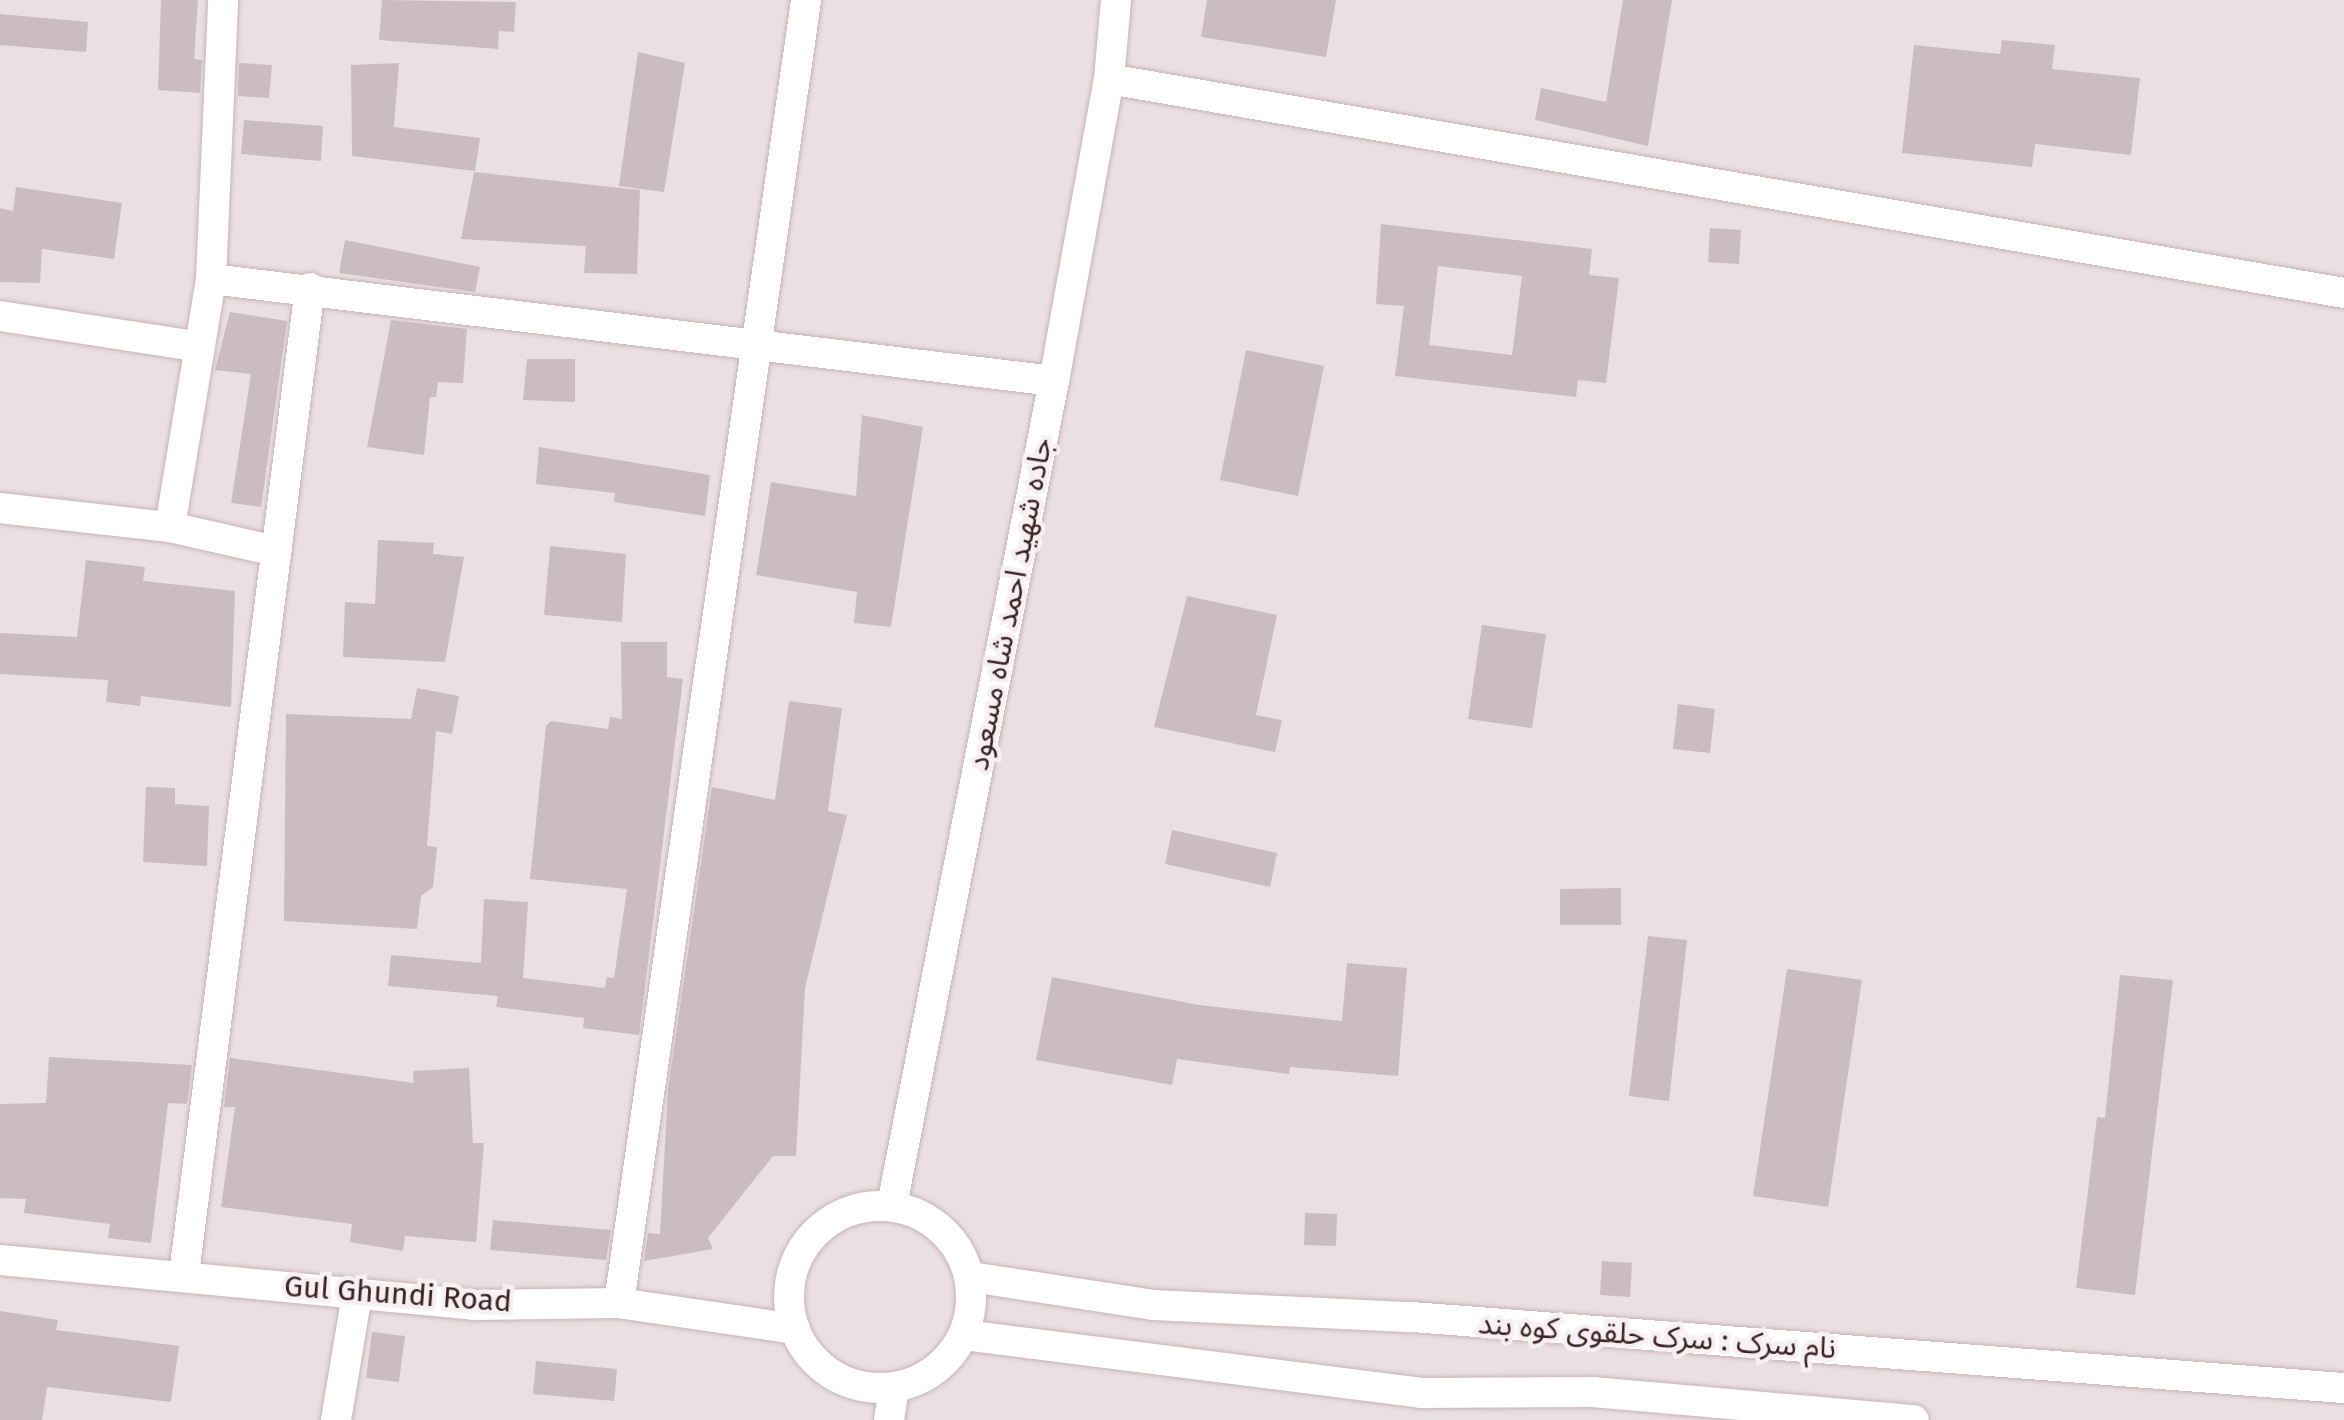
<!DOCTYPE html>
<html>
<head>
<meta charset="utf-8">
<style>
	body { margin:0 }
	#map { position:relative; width:2344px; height:1420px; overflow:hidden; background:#eae0e2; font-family:"Fira Sans","Noto Sans Arabic",sans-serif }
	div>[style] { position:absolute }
	.building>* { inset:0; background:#cbbcbf }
	.roads { filter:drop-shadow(0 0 2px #cab3b6) drop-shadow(0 0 2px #cab3b6) }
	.street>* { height:30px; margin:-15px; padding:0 15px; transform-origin:15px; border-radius:15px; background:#fff }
	.secondary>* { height:30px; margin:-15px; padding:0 15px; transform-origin:15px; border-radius:15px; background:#fff }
	.secondary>.ring { margin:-15px; padding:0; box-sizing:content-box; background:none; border:30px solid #fff; border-radius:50% }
	span { translate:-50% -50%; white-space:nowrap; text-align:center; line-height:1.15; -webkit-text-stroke:9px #f7f0f2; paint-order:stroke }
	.street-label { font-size:30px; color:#3a2122 }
</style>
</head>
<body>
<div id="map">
	<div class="building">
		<i style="clip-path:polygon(161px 0,198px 0,194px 59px,202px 60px,200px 93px,158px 90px)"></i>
		<i style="clip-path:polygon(382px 0,516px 2px,514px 32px,499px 31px,498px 49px,379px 40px)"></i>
		<i style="clip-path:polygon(1207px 0,1336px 0,1326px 57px,1201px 37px)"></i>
		<i style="clip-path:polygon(1623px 0,1672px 0,1648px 146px,1535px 120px,1541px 88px,1606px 102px)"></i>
		<i style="clip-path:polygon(0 14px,88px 22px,86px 52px,0 45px)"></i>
		<i style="clip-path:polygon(2002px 40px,2055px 45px,2052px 69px,2140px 78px,2131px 155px,2035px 144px,2032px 167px,1902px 153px,1914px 45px,2000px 54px)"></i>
		<i style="clip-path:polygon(638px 52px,685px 63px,664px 192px,619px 186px)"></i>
		<i style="clip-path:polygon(239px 63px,272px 65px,269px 98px,238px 96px)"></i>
		<i style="clip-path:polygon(399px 63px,394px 127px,480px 138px,475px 171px,352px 156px,351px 65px)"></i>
		<i style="clip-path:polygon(244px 120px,323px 126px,321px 161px,241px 154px)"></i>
		<i style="clip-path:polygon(474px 172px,640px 190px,637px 274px,584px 273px,586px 246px,461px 239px)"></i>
		<i style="clip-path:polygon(16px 187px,122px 203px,114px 259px,42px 249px,40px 283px,0 282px,0 208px,13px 211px)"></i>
		<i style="clip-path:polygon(evenodd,1381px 224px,1592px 249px,1589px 275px,1619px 278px,1606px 383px,1578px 380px,1576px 397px,1395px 376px,1404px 306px,1376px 304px,1381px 224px,1438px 266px,1522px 276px,1512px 355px,1429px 345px,1438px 266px)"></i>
		<i style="clip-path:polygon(1710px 228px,1741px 230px,1739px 264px,1708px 262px)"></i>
		<i style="clip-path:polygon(345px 240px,480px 267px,475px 292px,339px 273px)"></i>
		<i style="clip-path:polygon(230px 312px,287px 321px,261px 507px,231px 503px,251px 374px,215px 370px)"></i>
		<i style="clip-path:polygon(391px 320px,467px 329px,463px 383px,438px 382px,436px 397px,430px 397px,424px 455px,367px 447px)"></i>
		<i style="clip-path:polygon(1246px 350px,1324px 366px,1298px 496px,1220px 480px)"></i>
		<i style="clip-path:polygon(527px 359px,575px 359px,575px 402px,523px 400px)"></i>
		<i style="clip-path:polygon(862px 415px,923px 427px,891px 627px,854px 623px,857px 592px,756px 575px,771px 482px,856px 496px)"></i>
		<i style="clip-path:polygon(539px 447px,710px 475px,705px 516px,614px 502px,615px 493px,536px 484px)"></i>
		<i style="clip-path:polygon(378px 540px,434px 543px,433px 554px,464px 557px,445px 662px,343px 657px,345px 602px,375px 604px)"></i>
		<i style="clip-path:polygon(550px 546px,626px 554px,622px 622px,544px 615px)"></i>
		<i style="clip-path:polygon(86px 560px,145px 567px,143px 581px,235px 591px,231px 707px,141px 696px,140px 706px,106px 702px,108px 680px,0 674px,0 633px,77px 637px)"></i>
		<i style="clip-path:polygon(1187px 596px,1277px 615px,1256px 715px,1282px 720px,1275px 752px,1154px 727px)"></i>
		<i style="clip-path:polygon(1482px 625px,1546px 634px,1532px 728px,1468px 719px)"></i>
		<i style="clip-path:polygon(621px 642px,667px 642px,667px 677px,683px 679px,639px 1035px,583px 1028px,584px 1018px,496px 1007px,498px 996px,388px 986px,391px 955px,481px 963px,484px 899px,528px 902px,523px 978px,605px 988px,607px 977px,614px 978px,627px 889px,530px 879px,546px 726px,551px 721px,608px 729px,610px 717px,622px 719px)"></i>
		<i style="clip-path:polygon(417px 688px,459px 696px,452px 734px,436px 731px,427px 846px,437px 847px,433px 887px,421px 896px,417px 929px,284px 921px,286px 714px,411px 719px)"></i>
		<i style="clip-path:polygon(789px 701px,842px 708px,828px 811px,847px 815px,805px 988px,796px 1156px,773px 1156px,708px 1238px,713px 1249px,644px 1261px,648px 1233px,660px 1234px,668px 1090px,712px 787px,775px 800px)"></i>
		<i style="clip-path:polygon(1678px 704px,1715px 709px,1710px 753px,1673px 749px)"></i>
		<i style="clip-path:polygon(146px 787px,175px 788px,175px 804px,209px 806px,207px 866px,143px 862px)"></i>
		<i style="clip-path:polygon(1172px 830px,1277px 853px,1270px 887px,1165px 864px)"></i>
		<i style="clip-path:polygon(1621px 888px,1621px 925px,1560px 925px,1560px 889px)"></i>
		<i style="clip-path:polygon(1648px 936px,1687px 940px,1669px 1101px,1629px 1096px)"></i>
		<i style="clip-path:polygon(1347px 963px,1407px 968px,1398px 1076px,1290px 1067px,1289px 1074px,1177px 1059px,1172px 1085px,1036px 1060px,1052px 977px,1199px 1005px,1342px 1021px)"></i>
		<i style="clip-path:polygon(1787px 969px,1862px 980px,1828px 1207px,1753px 1196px)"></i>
		<i style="clip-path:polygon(2120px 975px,2173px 980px,2135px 1295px,2076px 1288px,2097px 1117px,2105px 1118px)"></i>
		<i style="clip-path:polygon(49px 1057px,192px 1065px,187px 1104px,168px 1103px,151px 1243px,108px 1238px,110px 1224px,24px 1213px,26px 1199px,0 1198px,0 1104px,46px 1103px)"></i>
		<i style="clip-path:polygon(230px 1058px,414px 1083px,413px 1071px,469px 1068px,473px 1143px,484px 1143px,476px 1242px,405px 1236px,403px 1251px,350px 1242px,352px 1224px,221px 1207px,235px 1107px,224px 1107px)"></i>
		<i style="clip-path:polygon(1305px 1213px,1337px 1214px,1336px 1246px,1304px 1245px)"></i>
		<i style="clip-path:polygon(493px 1220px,611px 1230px,606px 1260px,490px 1250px)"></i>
		<i style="clip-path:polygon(1602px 1261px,1632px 1263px,1630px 1297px,1600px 1295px)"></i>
		<i style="clip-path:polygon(0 1311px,58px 1320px,56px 1330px,179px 1346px,171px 1402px,47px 1387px,42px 1420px,0 1420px)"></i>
		<i style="clip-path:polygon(372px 1332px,405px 1336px,399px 1382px,366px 1378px)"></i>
		<i style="clip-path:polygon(536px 1361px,617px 1369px,614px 1401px,533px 1394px)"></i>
	</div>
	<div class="roads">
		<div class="street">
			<i style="left:1109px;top:79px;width:1253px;rotate:9.83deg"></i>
			<i style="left:211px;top:279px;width:849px;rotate:6.9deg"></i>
			<i style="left:0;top:316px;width:202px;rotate:8.8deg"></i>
			<i style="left:0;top:508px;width:171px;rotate:6.4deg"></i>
			<i style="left:170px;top:527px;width:109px;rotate:12.8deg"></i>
			<i style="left:170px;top:527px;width:251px;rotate:-80.6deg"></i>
			<i style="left:211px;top:279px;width:279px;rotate:-87.5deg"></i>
			<i style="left:184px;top:1274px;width:994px;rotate:-82.72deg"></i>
			<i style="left:619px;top:1303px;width:1316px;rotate:-81.83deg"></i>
			<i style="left:964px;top:1335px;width:461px;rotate:7.2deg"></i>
			<i style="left:1421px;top:1393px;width:172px;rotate:-0.3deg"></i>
			<i style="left:1593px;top:1392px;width:322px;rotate:5deg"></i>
			<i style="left:336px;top:1420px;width:128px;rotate:-80.5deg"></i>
		</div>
		<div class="secondary">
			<i style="left:892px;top:1205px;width:840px;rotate:-78.88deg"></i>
			<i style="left:1054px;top:381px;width:307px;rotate:-79.7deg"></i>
			<i style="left:1109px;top:79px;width:79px;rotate:-84.9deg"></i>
			<i class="ring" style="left:789px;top:1206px;width:152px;height:152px"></i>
			<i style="left:0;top:1260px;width:476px;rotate:5.4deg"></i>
			<i style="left:474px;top:1305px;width:145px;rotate:-0.8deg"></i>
			<i style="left:619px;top:1303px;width:178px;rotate:8.4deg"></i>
			<i style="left:971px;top:1277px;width:184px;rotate:8.7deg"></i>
			<i style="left:1153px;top:1305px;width:259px;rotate:2.7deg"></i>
			<i style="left:1412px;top:1317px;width:935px;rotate:4.36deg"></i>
			<i style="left:889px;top:1420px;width:33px;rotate:-81deg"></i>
		</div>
	</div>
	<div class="street-label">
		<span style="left:1010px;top:604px;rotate:-79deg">جاده شهيد احمد شاه مسعود</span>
		<span style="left:398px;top:1294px;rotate:4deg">Gul Ghundi Road</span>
		<span style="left:1657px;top:1336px;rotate:4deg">نام سرک : سرک حلقوی کوه بند</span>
	</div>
</div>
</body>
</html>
